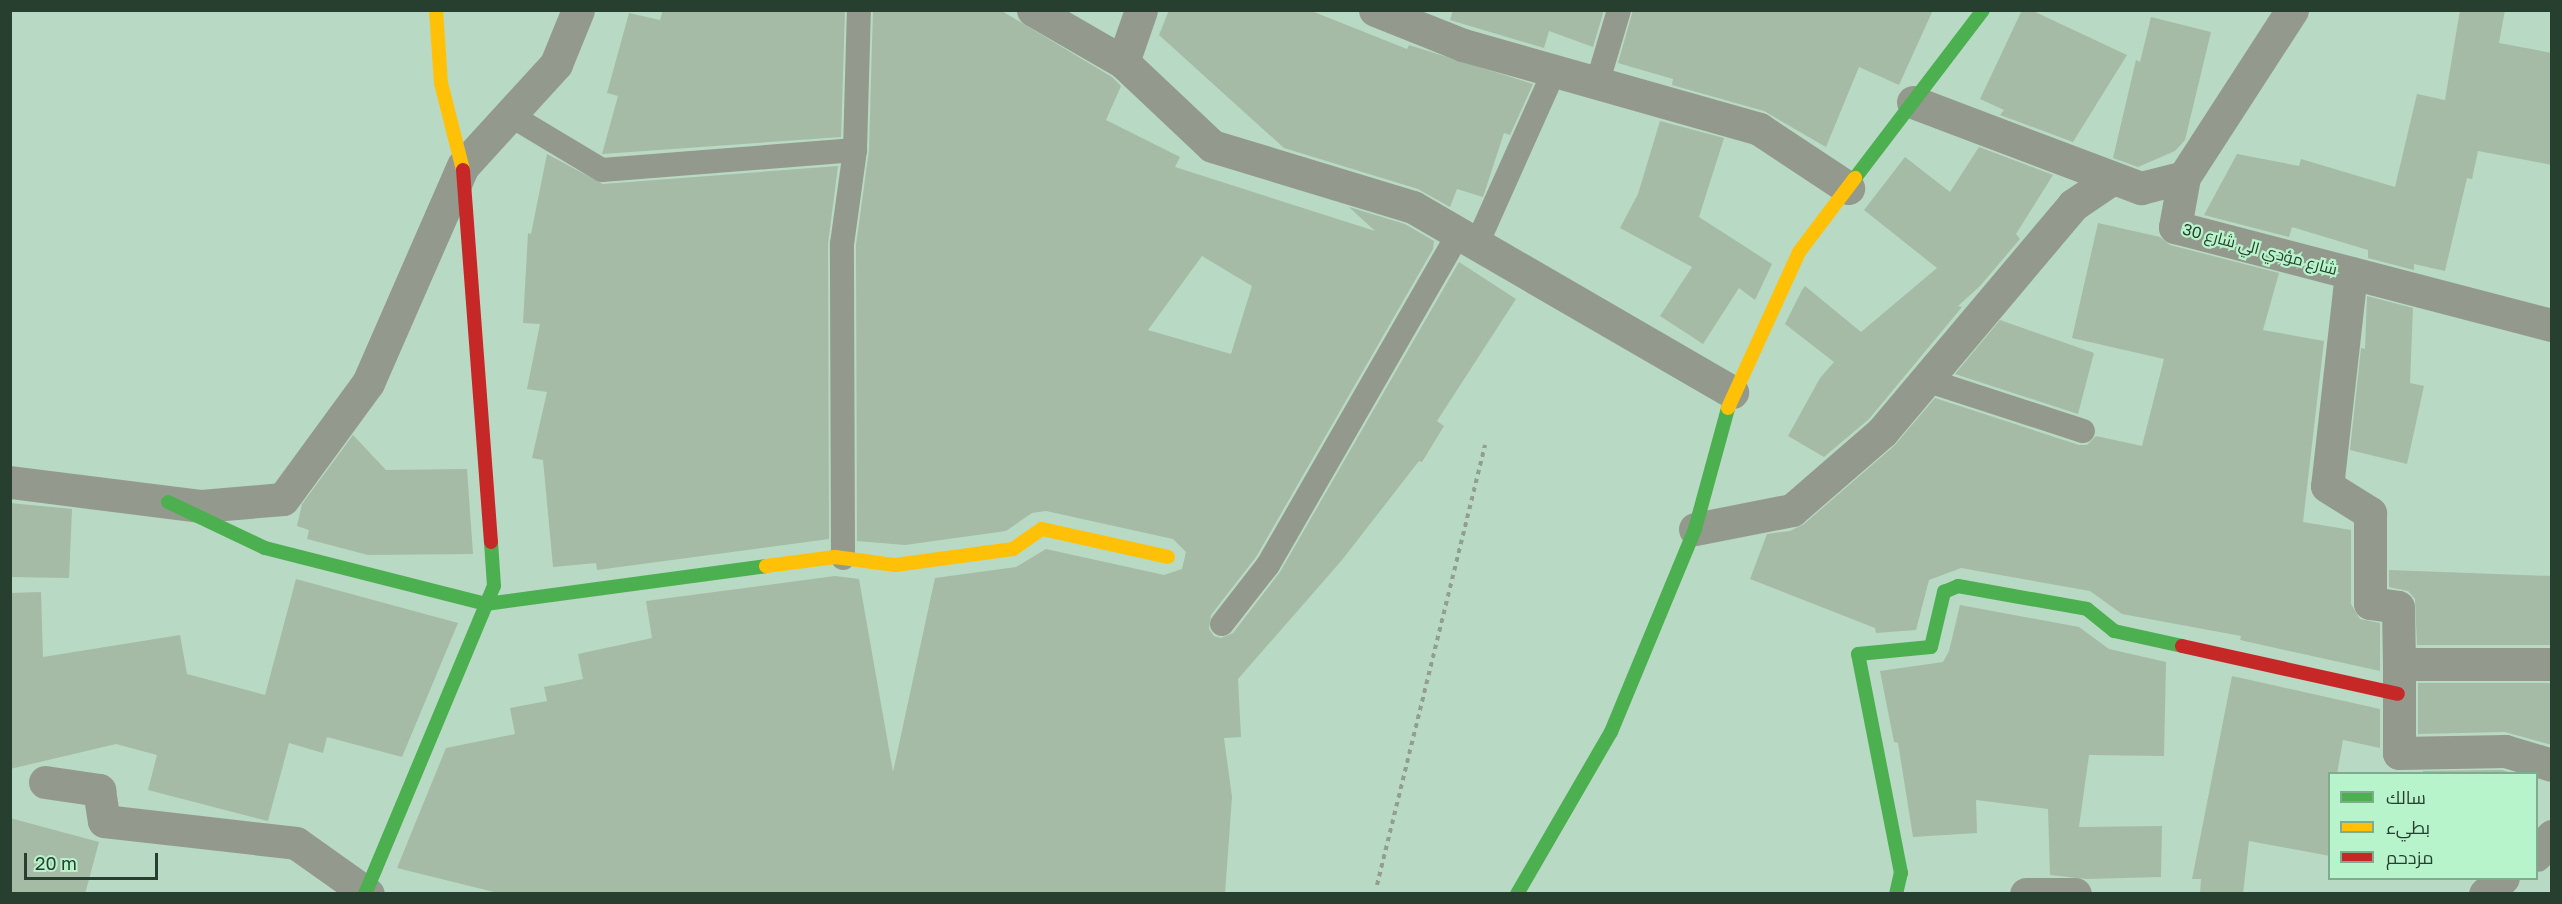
<!DOCTYPE html>
<html>
<head>
<meta charset="utf-8">
<style>
	body { margin:0 }
	#map { position:relative; width:2562px; height:904px; overflow:hidden; background:#b8d9c3; font-family:"Golos Text",Cairo,sans-serif }
	div>[style] { position:absolute }
	.building>* { inset:0; background:#a5bba6 }
	.path>* { height:4px; margin-top:-2px; transform-origin:0; background:repeating-linear-gradient(90deg,#919e91 0 4.5px,transparent 0 9px) }
	.lane>* { height:24px; margin:-12px; padding:0 12px; transform-origin:12px; border-radius:12px; background:#939a8d }
	.street>* { height:33px; margin:-16.5px; padding:0 16.5px; transform-origin:16.5px; border-radius:16.5px; background:#939a8d }
	.fast>* { height:14px; margin:-7px; padding:0 7px; transform-origin:7px; border-radius:7px; background:#4caf50 }
	.slow>* { height:14px; margin:-7px; padding:0 7px; transform-origin:7px; border-radius:7px; background:#ffc107 }
	.jam>* { height:14px; margin:-7px; padding:0 7px; transform-origin:7px; border-radius:7px; background:#c62828 }
	span { translate:-50% -50%; white-space:nowrap; text-align:center; line-height:1.15; -webkit-text-stroke:4.5px #b8f4cb; paint-order:stroke }
	.street-label { font-size:16px; color:#273f2f }
	.frame { position:absolute; inset:0; border:12px solid #273f2f; pointer-events:none }
	.legend { position:absolute; left:2328px; top:772px; width:210px; height:108px; box-sizing:border-box; background:#b8f4cb; border:2px solid #7eac8d; margin:0; padding:8px 10px; list-style:none; font-size:18px; color:#273f2f }
	.legend li { display:flex; align-items:center; gap:12px; height:30px }
	.legend b { width:30px; border:2px solid #7eac8d }
	.scale { position:absolute; left:24px; top:853px; width:134px; height:27px; box-sizing:border-box; border:3px solid #273f2f; border-top:0; padding-left:8px; font-size:18px; line-height:21px; white-space:nowrap; color:#273f2f; -webkit-text-stroke:4px #b8f4cb; paint-order:stroke }
</style>
</head>
<body>
<div id="map">
	<div class="building">
		<i style="clip-path:polygon(663px 10px,845px 10px,841px 137px,602px 154px,618px 96px,607px 93px,629px 13px,660px 20px)"></i>
		<i style="clip-path:polygon(evenodd,873px 10px,1000px 10px,1112px 77px,1121px 86px,1106px 120px,1180px 157px,1175px 167px,1375px 231px,1349px 207px,1405px 224px,1434px 241px,1433px 249px,1256px 557px,1211px 615px,1209px 629px,1214px 636px,1221px 638px,1233px 633px,1280px 572px,1459px 262px,1516px 299px,1437px 421px,1444px 426px,1422px 462px,1419px 461px,1342px 560px,1238px 679px,1241px 737px,1224px 738px,1232px 797px,1225px 894px,502px 894px,397px 868px,446px 748px,515px 734px,510px 708px,547px 701px,544px 687px,583px 679px,578px 654px,652px 638px,646px 601px,835px 576px,859px 579px,893px 772px,935px 578px,1016px 567px,1046px 549px,1164px 575px,1182px 569px,1186px 552px,1173px 539px,1046px 511px,1032px 513px,1006px 531px,905px 545px,857px 541px,856px 245px,869px 150px,873px 10px,1202px 256px,1252px 286px,1231px 354px,1148px 330px,1202px 256px)"></i>
		<i style="clip-path:polygon(1169px 10px,1309px 10px,1407px 49px,1409px 45px,1533px 84px,1510px 135px,1504px 133px,1483px 197px,1457px 189px,1450px 207px,1418px 189px,1284px 148px,1159px 35px)"></i>
		<i style="clip-path:polygon(1453px 10px,1604px 10px,1593px 47px,1549px 31px,1544px 48px,1450px 20px)"></i>
		<i style="clip-path:polygon(1633px 10px,1933px 10px,1899px 85px,1859px 67px,1826px 147px,1764px 111px,1672px 85px,1673px 79px,1618px 63px)"></i>
		<i style="clip-path:polygon(2022px 10px,2031px 10px,2127px 55px,2073px 142px,2000px 115px,2004px 110px,1980px 99px)"></i>
		<i style="clip-path:polygon(2460px 10px,2505px 10px,2499px 43px,2552px 53px,2552px 165px,2478px 151px,2472px 179px,2467px 178px,2445px 271px,2414px 264px,2414px 270px,2368px 258px,2368px 250px,2292px 227px,2289px 237px,2204px 215px,2237px 154px,2299px 166px,2301px 159px,2395px 187px,2417px 94px,2445px 100px)"></i>
		<i style="clip-path:polygon(2151px 17px,2211px 32px,2185px 140px,2175px 151px,2138px 167px,2113px 158px,2136px 60px,2140px 62px)"></i>
		<i style="clip-path:polygon(1660px 121px,1724px 138px,1699px 217px,1772px 264px,1755px 300px,1739px 288px,1703px 344px,1660px 316px,1692px 267px,1620px 228px,1638px 194px)"></i>
		<i style="clip-path:polygon(1979px 147px,2053px 175px,2016px 234px,2020px 239px,1980px 286px,1958px 306px,1962px 307px,1869px 419px,1824px 457px,1788px 436px,1820px 378px,1834px 362px,1785px 324px,1802px 290px,1805px 286px,1861px 332px,1937px 268px,1864px 210px,1905px 157px,1950px 192px)"></i>
		<i style="clip-path:polygon(547px 154px,603px 184px,838px 166px,828px 244px,829px 539px,597px 570px,596px 563px,553px 567px,543px 460px,532px 458px,547px 392px,527px 389px,540px 324px,523px 323px,528px 233px,531px 234px)"></i>
		<i style="clip-path:polygon(2098px 223px,2160px 237px,2170px 245px,2279px 273px,2263px 330px,2324px 341px,2303px 522px,2351px 530px,2351px 604px,2360px 619px,2380px 623px,2380px 671px,2240px 640px,2241px 636px,2122px 614px,2090px 591px,1961px 568px,1929px 580px,1916px 630px,1876px 633px,1875px 628px,1750px 579px,1767px 534px,1790px 531px,1804px 524px,1894px 446px,1935px 398px,2079px 445px,2087px 445px,2096px 436px,2142px 446px,2164px 359px,2072px 338px)"></i>
		<i style="clip-path:polygon(2367px 296px,2413px 308px,2410px 383px,2424px 386px,2407px 464px,2350px 450px,2361px 348px,2365px 349px)"></i>
		<i style="clip-path:polygon(2000px 320px,2094px 353px,2078px 414px,1955px 374px)"></i>
		<i style="clip-path:polygon(353px 435px,386px 470px,467px 469px,473px 554px,368px 555px,307px 539px,309px 530px,297px 526px,302px 504px)"></i>
		<i style="clip-path:polygon(10px 503px,72px 509px,69px 578px,10px 577px)"></i>
		<i style="clip-path:polygon(2389px 570px,2552px 576px,2552px 645px,2417px 645px,2415px 599px,2408px 591px,2389px 587px)"></i>
		<i style="clip-path:polygon(296px 579px,458px 623px,402px 757px,327px 737px,323px 753px,289px 743px,268px 821px,148px 790px,157px 755px,116px 744px,10px 769px,10px 593px,41px 592px,43px 657px,180px 635px,187px 674px,265px 695px)"></i>
		<i style="clip-path:polygon(1960px 605px,2079px 627px,2109px 649px,2166px 662px,2164px 756px,2089px 755px,2079px 827px,2162px 826px,2161px 877px,2086px 879px,2050px 875px,2048px 809px,1976px 800px,1977px 833px,1913px 837px,1898px 743px,1894px 742px,1880px 671px,1943px 662px,1949px 651px)"></i>
		<i style="clip-path:polygon(2232px 676px,2380px 709px,2380px 748px,2343px 740px,2337px 774px,2330px 774px,2330px 856px,2249px 841px,2243px 894px,2200px 894px,2201px 879px,2192px 879px)"></i>
		<i style="clip-path:polygon(2418px 683px,2552px 683px,2552px 745px,2505px 732px,2418px 734px)"></i>
		<i style="clip-path:polygon(2502px 770px,2515px 774px,2423px 774px,2423px 771px)"></i>
		<i style="clip-path:polygon(10px 818px,99px 842px,85px 894px,10px 894px)"></i>
	</div>
	<div class="path">
		<i style="left:1377px;top:885px;width:453px;rotate:-76.2deg"></i>
	</div>
	<div class="lane">
		<i style="left:1597px;top:84px;width:77px;rotate:-73.4deg"></i>
		<i style="left:510px;top:115px;width:107px;rotate:30.9deg"></i>
		<i style="left:602px;top:170px;width:254px;rotate:-4.5deg"></i>
		<i style="left:1476px;top:246px;width:191px;rotate:-65.9deg"></i>
		<i style="left:1926px;top:380px;width:165px;rotate:18deg"></i>
		<i style="left:843px;top:558px;width:314px;rotate:-90.2deg"></i>
		<i style="left:842px;top:244px;width:95px;rotate:-82.1deg"></i>
		<i style="left:855px;top:150px;width:140px;rotate:-88.4deg"></i>
		<i style="left:1222px;top:624px;width:75px;rotate:-52.1deg"></i>
		<i style="left:1268px;top:565px;width:381px;rotate:-60.1deg"></i>
	</div>
	<div class="street">
		<i style="left:1033px;top:10px;width:104px;rotate:30deg"></i>
		<i style="left:1123px;top:62px;width:122px;rotate:43.3deg"></i>
		<i style="left:1212px;top:146px;width:210px;rotate:16.9deg"></i>
		<i style="left:1413px;top:207px;width:369px;rotate:30.1deg"></i>
		<i style="left:1375px;top:10px;width:95px;rotate:21.7deg"></i>
		<i style="left:1463px;top:45px;width:308px;rotate:15.8deg"></i>
		<i style="left:1759px;top:129px;width:107px;rotate:33.5deg"></i>
		<i style="left:2292px;top:10px;width:199px;rotate:122.9deg"></i>
		<i style="left:2184px;top:177px;width:51px;rotate:100.2deg"></i>
		<i style="left:2175px;top:227px;width:390px;rotate:14.6deg"></i>
		<i style="left:1123px;top:62px;width:55px;rotate:-70.9deg"></i>
		<i style="left:1913px;top:102px;width:244px;rotate:20.7deg"></i>
		<i style="left:2141px;top:188px;width:44px;rotate:-14.3deg"></i>
		<i style="left:2351px;top:273px;width:214px;rotate:96.4deg"></i>
		<i style="left:2327px;top:486px;width:51px;rotate:32.1deg"></i>
		<i style="left:2370px;top:513px;width:90px;rotate:90deg"></i>
		<i style="left:2370px;top:603px;width:28px;rotate:8deg"></i>
		<i style="left:2398px;top:607px;width:57px;rotate:89deg"></i>
		<i style="left:2399px;top:664px;width:153px"></i>
		<i style="left:10px;top:482px;width:193px;rotate:7.2deg"></i>
		<i style="left:201px;top:506px;width:82px;rotate:-4.9deg"></i>
		<i style="left:283px;top:499px;width:144px;rotate:-53.8deg"></i>
		<i style="left:368px;top:383px;width:237px;rotate:-66.4deg"></i>
		<i style="left:463px;top:166px;width:138px;rotate:-47.6deg"></i>
		<i style="left:556px;top:64px;width:58px;rotate:-67.8deg"></i>
		<i style="left:1695px;top:529px;width:99px;rotate:-11.1deg"></i>
		<i style="left:1792px;top:510px;width:119px;rotate:-40.9deg"></i>
		<i style="left:1882px;top:432px;width:297px;rotate:-49.9deg"></i>
		<i style="left:2073px;top:205px;width:48px;rotate:-34deg"></i>
		<i style="left:2399px;top:666px;width:87px;rotate:90deg"></i>
		<i style="left:2399px;top:753px;width:106px;rotate:-1.1deg"></i>
		<i style="left:2505px;top:751px;width:49px;rotate:16.6deg"></i>
		<i style="left:45px;top:782px;width:55px;rotate:8.4deg"></i>
		<i style="left:99px;top:790px;width:31px;rotate:81deg"></i>
		<i style="left:104px;top:821px;width:193px;rotate:6.5deg"></i>
		<i style="left:296px;top:843px;width:88px;rotate:35.3deg"></i>
		<i style="left:2536px;top:855px;width:25px;rotate:-50deg"></i>
		<i style="left:2026px;top:894px;width:49px"></i>
		<i style="left:2485px;top:894px;width:24px;rotate:-42deg"></i>
	</div>
	<div class="fast">
		<i style="left:1855px;top:178px;width:211px;rotate:-52.7deg"></i>
		<i style="left:168px;top:502px;width:107px;rotate:25.4deg"></i>
		<i style="left:265px;top:548px;width:228px;rotate:14.2deg"></i>
		<i style="left:486px;top:604px;width:283px;rotate:-7.7deg"></i>
		<i style="left:365px;top:894px;width:334px;rotate:-67.3deg"></i>
		<i style="left:494px;top:586px;width:44px;rotate:-93.9deg"></i>
		<i style="left:1517px;top:894px;width:187px;rotate:-59.9deg"></i>
		<i style="left:1611px;top:732px;width:220px;rotate:-67.5deg"></i>
		<i style="left:1695px;top:529px;width:125px;rotate:-74.7deg"></i>
		<i style="left:1896px;top:894px;width:22px;rotate:-77deg"></i>
		<i style="left:1901px;top:873px;width:223px;rotate:-101.1deg"></i>
		<i style="left:1858px;top:654px;width:73px;rotate:-5.5deg"></i>
		<i style="left:1931px;top:647px;width:57px;rotate:-76.7deg"></i>
		<i style="left:1944px;top:592px;width:15px;rotate:-23deg"></i>
		<i style="left:1958px;top:586px;width:131px;rotate:10.1deg"></i>
		<i style="left:2087px;top:609px;width:35px;rotate:39deg"></i>
		<i style="left:2114px;top:631px;width:70px;rotate:12.4deg"></i>
	</div>
	<div class="slow">
		<i style="left:436px;top:10px;width:73px;rotate:86.1deg"></i>
		<i style="left:441px;top:83px;width:90px;rotate:75.8deg"></i>
		<i style="left:1728px;top:408px;width:171px;rotate:-65.5deg"></i>
		<i style="left:1799px;top:252px;width:93px;rotate:-52.9deg"></i>
		<i style="left:766px;top:566px;width:70px;rotate:-7.4deg"></i>
		<i style="left:835px;top:557px;width:61px;rotate:7.6deg"></i>
		<i style="left:895px;top:565px;width:119px;rotate:-7.7deg"></i>
		<i style="left:1013px;top:549px;width:35px;rotate:-35deg"></i>
		<i style="left:1042px;top:529px;width:129px;rotate:12.5deg"></i>
	</div>
	<div class="jam">
		<i style="left:463px;top:170px;width:373px;rotate:85.7deg"></i>
		<i style="left:2182px;top:646px;width:221px;rotate:12.5deg"></i>
	</div>
	<div class="street-label">
		<span style="left:2260px;top:249px;rotate:15deg">شارع مؤدي الي شارع 30</span>
	</div>
	<div class="frame"></div>
	<ul class="legend">
	<li><b style="height:8px;background:#4caf50"></b>سالك</li>
	<li><b style="height:8px;background:#ffc107"></b>بطيء</li>
	<li><b style="height:8px;background:#c62828"></b>مزدحم</li>
	</ul>
	<div class="scale">20 m</div>
</div>
</body>
</html>
